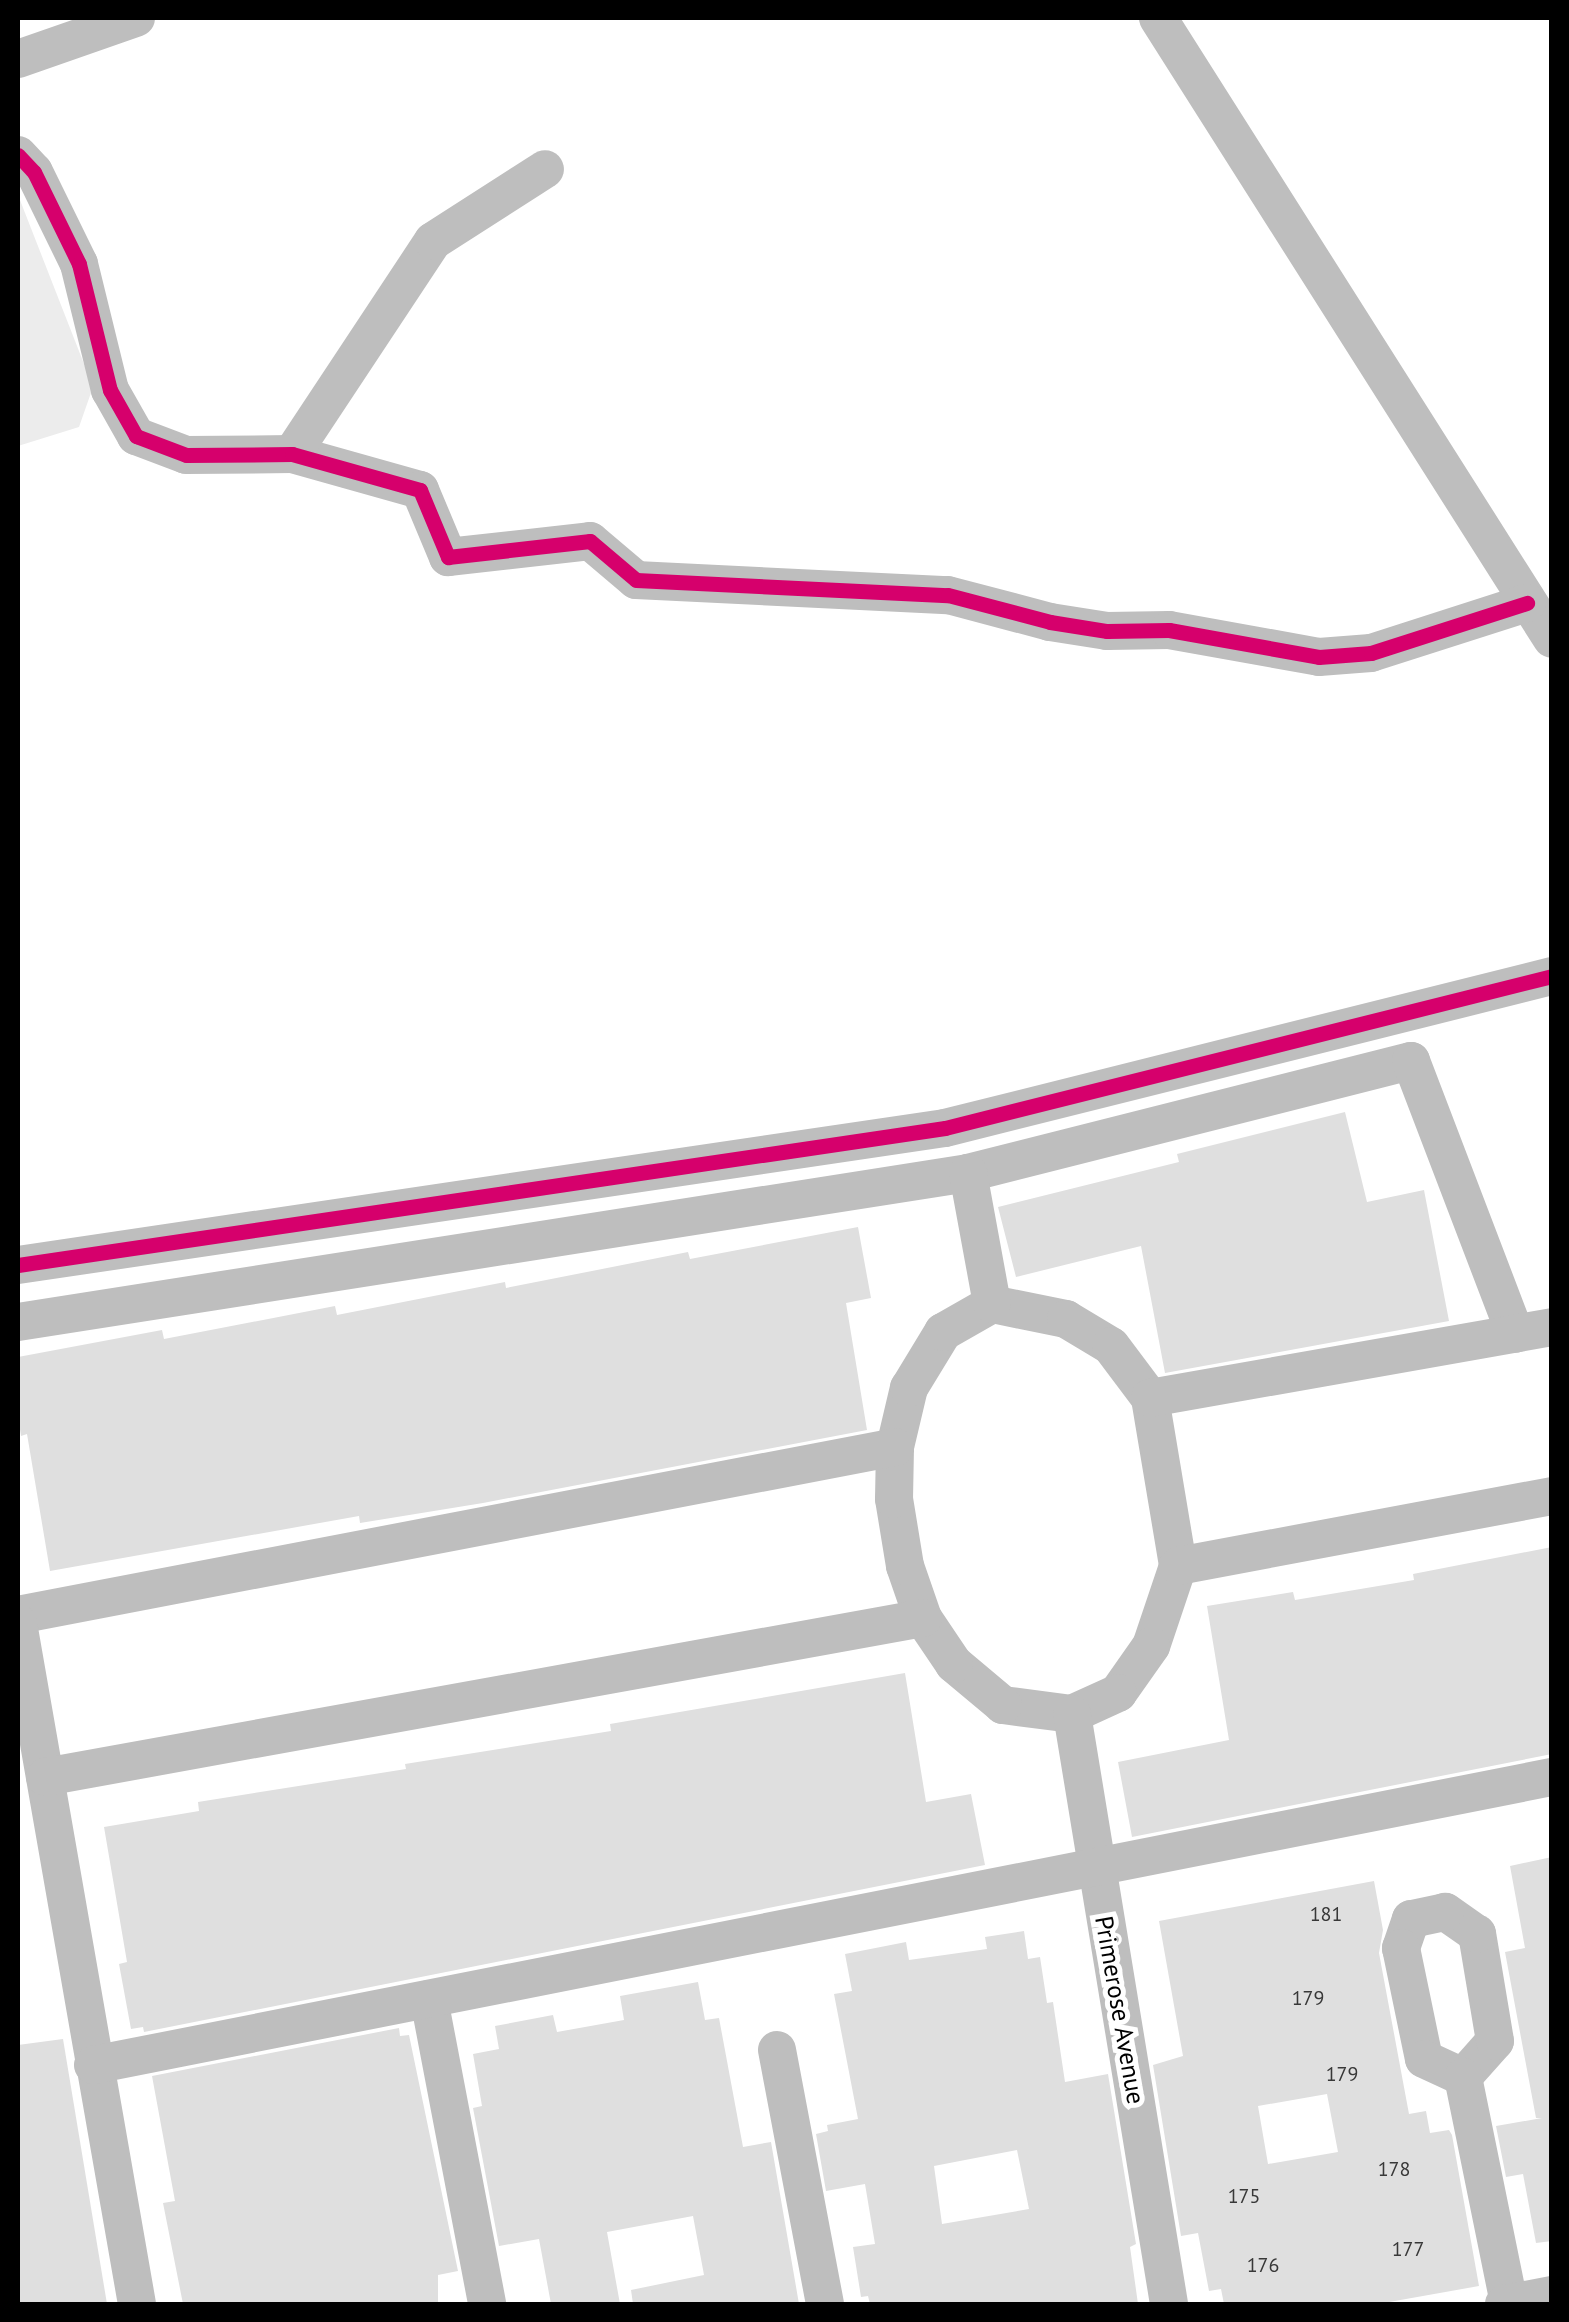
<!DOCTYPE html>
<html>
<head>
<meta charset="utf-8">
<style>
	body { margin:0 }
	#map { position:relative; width:1569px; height:2322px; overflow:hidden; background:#fff; font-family:"PT Sans",sans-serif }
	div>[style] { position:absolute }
	.green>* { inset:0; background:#ececec }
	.building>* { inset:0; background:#dfdfdf }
	.minor>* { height:38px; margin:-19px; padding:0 19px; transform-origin:19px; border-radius:19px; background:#bebebe }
	.cycleway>* { height:15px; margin:-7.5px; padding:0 7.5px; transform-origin:7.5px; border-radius:7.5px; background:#d6006c }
	span { translate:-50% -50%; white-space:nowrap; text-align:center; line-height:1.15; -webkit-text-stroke:10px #fff; paint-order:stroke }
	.number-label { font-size:20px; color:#383838 }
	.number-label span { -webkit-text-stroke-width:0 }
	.street-label { font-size:25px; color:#000 }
	.frame { position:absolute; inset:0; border:20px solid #000; pointer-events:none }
</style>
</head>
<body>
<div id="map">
	<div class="green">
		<i style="clip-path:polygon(18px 195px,93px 387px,79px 427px,18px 446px)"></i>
	</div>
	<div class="building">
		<i style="clip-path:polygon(1345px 1112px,1367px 1202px,1424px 1190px,1449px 1321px,1165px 1373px,1141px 1246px,1016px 1277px,998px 1207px,1179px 1162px,1177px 1154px)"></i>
		<i style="clip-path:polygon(858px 1227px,871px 1298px,846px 1303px,867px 1430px,483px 1503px,360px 1523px,359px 1516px,50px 1571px,27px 1434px,21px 1436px,18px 1416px,18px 1357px,162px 1330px,164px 1339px,335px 1306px,337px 1315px,505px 1282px,506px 1288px,688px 1252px,690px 1259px)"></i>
		<i style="clip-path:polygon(1552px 1547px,1552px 1754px,1132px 1837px,1118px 1762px,1229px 1740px,1207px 1606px,1293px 1592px,1295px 1600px,1414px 1580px,1413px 1574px)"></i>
		<i style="clip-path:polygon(905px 1673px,926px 1802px,971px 1794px,985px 1865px,144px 2032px,143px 2027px,131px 2029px,119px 1964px,127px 1962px,104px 1827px,199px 1811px,198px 1802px,406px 1769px,405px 1764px,611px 1731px,610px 1724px)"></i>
		<i style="clip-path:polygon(1552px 1857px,1552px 2241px,1536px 2243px,1523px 2174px,1506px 2177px,1496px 2126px,1542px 2118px,1536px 2118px,1505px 1952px,1525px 1948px,1510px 1866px)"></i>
		<i style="clip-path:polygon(evenodd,1374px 1881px,1383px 1930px,1379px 1953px,1409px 2114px,1426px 2111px,1430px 2133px,1449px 2130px,1452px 2135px,1479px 2286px,1378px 2304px,1224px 2304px,1221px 2289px,1209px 2291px,1198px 2233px,1181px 2236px,1153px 2065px,1183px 2056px,1159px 1921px,1374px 1881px,1327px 2094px,1338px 2152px,1268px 2164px,1258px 2106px,1327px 2094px)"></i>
		<i style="clip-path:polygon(evenodd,1024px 1931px,1028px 1959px,1040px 1957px,1047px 2003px,1053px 2002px,1065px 2082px,1108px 2074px,1136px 2244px,1130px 2247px,1138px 2304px,870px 2304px,868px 2296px,861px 2297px,853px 2247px,875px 2244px,865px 2184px,826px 2191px,816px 2134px,828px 2131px,827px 2125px,858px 2119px,834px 1994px,852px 1991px,845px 1954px,906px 1942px,909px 1960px,987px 1949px,985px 1937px,1024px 1931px,1017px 2150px,1029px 2209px,942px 2224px,934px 2166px,1017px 2150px)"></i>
		<i style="clip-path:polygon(698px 1982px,705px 2020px,719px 2018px,743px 2147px,771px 2142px,799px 2304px,633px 2304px,631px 2290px,704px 2275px,693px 2216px,607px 2232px,620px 2304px,551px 2304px,539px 2239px,499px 2246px,473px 2108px,482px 2106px,473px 2054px,499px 2049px,495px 2026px,553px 2015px,557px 2032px,624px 2020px,620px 1996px)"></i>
		<i style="clip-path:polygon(399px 2028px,400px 2036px,409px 2035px,458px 2271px,438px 2275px,438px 2304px,183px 2304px,163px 2203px,175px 2201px,152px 2076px)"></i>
		<i style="clip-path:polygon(63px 2039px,107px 2304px,18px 2304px,18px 2045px)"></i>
	</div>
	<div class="minor">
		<i style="left:1158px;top:18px;width:735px;rotate:57.61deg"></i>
		<i style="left:18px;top:59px;width:125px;rotate:-19.2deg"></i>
		<i style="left:18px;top:155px;width:23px;rotate:47deg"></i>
		<i style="left:34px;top:172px;width:102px;rotate:63.9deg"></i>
		<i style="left:79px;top:264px;width:130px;rotate:76.2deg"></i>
		<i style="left:110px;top:390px;width:53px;rotate:60.5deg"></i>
		<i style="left:136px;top:436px;width:53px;rotate:20.8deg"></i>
		<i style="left:186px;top:455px;width:106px;rotate:-0.5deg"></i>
		<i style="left:292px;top:454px;width:133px;rotate:15.7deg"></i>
		<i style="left:420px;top:490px;width:73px;rotate:67.3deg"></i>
		<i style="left:448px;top:557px;width:143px;rotate:-6.4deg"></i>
		<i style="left:590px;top:541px;width:60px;rotate:40.3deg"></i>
		<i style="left:636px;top:580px;width:312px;rotate:2.8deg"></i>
		<i style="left:948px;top:595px;width:106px;rotate:14.8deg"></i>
		<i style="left:1050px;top:622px;width:58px;rotate:9deg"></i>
		<i style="left:1107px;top:631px;width:62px;rotate:-0.9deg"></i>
		<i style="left:1169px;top:630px;width:152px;rotate:10.2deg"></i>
		<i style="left:1319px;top:657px;width:52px;rotate:-4.4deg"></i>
		<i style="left:1371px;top:653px;width:164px;rotate:-17.8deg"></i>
		<i style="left:292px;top:454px;width:255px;rotate:-56.5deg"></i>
		<i style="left:433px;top:241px;width:133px;rotate:-32.7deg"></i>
		<i style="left:968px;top:1173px;width:457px;rotate:-14.2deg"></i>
		<i style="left:1411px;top:1061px;width:292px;rotate:69.1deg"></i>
		<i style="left:18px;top:1265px;width:937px;rotate:-8.41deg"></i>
		<i style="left:945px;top:1128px;width:626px;rotate:-14.06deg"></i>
		<i style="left:992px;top:1304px;width:76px;rotate:11.5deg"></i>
		<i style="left:1066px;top:1319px;width:52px;rotate:31deg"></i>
		<i style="left:1111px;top:1346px;width:65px;rotate:53.1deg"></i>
		<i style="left:1150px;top:1398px;width:170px;rotate:80.5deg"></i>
		<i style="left:1178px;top:1566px;width:84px;rotate:108.6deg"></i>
		<i style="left:1151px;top:1646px;width:57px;rotate:125.1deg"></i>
		<i style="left:1118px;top:1693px;width:51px;rotate:155.5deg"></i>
		<i style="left:1072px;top:1714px;width:70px;rotate:-172.6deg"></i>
		<i style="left:1003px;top:1705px;width:64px;rotate:-140.1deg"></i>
		<i style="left:954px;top:1664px;width:55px;rotate:-124deg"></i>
		<i style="left:923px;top:1618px;width:55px;rotate:-109.1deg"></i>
		<i style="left:905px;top:1566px;width:68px;rotate:-99.3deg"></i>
		<i style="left:894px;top:1499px;width:52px;rotate:-88.9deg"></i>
		<i style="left:895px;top:1447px;width:61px;rotate:-76.7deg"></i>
		<i style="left:909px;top:1388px;width:66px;rotate:-58.7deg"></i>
		<i style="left:943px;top:1332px;width:56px;rotate:-29.7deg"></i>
		<i style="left:18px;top:1322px;width:962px;rotate:-8.91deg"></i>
		<i style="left:968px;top:1173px;width:133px;rotate:79.6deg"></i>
		<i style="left:1150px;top:1398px;width:408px;rotate:-10deg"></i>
		<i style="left:1178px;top:1566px;width:380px;rotate:-10.6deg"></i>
		<i style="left:18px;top:1615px;width:893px;rotate:-10.84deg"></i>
		<i style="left:18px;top:1623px;width:691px;rotate:80.09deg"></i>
		<i style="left:1072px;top:1714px;width:598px;rotate:80.66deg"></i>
		<i style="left:45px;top:1777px;width:892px;rotate:-10.26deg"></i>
		<i style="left:429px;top:1999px;width:310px;rotate:79.2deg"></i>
		<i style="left:777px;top:2050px;width:258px;rotate:79.3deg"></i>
		<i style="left:93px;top:2065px;width:1487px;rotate:-11.17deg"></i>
		<i style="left:1463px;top:2077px;width:48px;rotate:-48.4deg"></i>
		<i style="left:1495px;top:2041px;width:109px;rotate:-99.5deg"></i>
		<i style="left:1477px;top:1934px;width:39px;rotate:-145deg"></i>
		<i style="left:1445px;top:1912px;width:35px;rotate:168deg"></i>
		<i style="left:1411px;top:1919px;width:31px;rotate:109deg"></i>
		<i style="left:1401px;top:1948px;width:113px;rotate:78.3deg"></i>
		<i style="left:1424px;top:2059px;width:43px;rotate:24.8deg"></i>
		<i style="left:1463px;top:2077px;width:232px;rotate:78.5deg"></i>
		<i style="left:1504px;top:2304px;width:49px;rotate:-10.6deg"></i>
	</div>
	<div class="cycleway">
		<i style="left:18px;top:155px;width:23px;rotate:47deg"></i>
		<i style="left:34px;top:172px;width:102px;rotate:63.9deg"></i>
		<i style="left:79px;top:264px;width:130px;rotate:76.2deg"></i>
		<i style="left:110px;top:390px;width:53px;rotate:60.5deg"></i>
		<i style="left:136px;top:436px;width:53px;rotate:20.8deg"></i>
		<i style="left:186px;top:455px;width:106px;rotate:-0.5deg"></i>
		<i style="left:292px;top:454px;width:133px;rotate:15.7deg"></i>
		<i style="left:420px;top:490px;width:73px;rotate:67.3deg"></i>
		<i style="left:448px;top:557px;width:143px;rotate:-6.4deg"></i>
		<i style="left:590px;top:541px;width:60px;rotate:40.3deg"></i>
		<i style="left:636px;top:580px;width:312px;rotate:2.8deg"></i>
		<i style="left:948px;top:595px;width:106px;rotate:14.8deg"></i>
		<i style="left:1050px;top:622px;width:58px;rotate:9deg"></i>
		<i style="left:1107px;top:631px;width:62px;rotate:-0.9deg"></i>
		<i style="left:1169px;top:630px;width:152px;rotate:10.2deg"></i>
		<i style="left:1319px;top:657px;width:52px;rotate:-4.4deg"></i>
		<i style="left:1371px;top:653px;width:164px;rotate:-17.8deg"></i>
		<i style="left:18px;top:1265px;width:937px;rotate:-8.41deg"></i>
		<i style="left:945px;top:1128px;width:626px;rotate:-14.06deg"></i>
	</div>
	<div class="number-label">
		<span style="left:1326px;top:1914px">181</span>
		<span style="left:1308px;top:1998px">179</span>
		<span style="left:1342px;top:2074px">179</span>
		<span style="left:1394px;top:2169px">178</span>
		<span style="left:1244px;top:2196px">175</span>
		<span style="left:1408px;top:2249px">177</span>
		<span style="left:1263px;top:2265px">176</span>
	</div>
	<div class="street-label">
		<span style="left:1120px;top:2010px;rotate:80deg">Primerose Avenue</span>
	</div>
	<div class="frame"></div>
</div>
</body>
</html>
